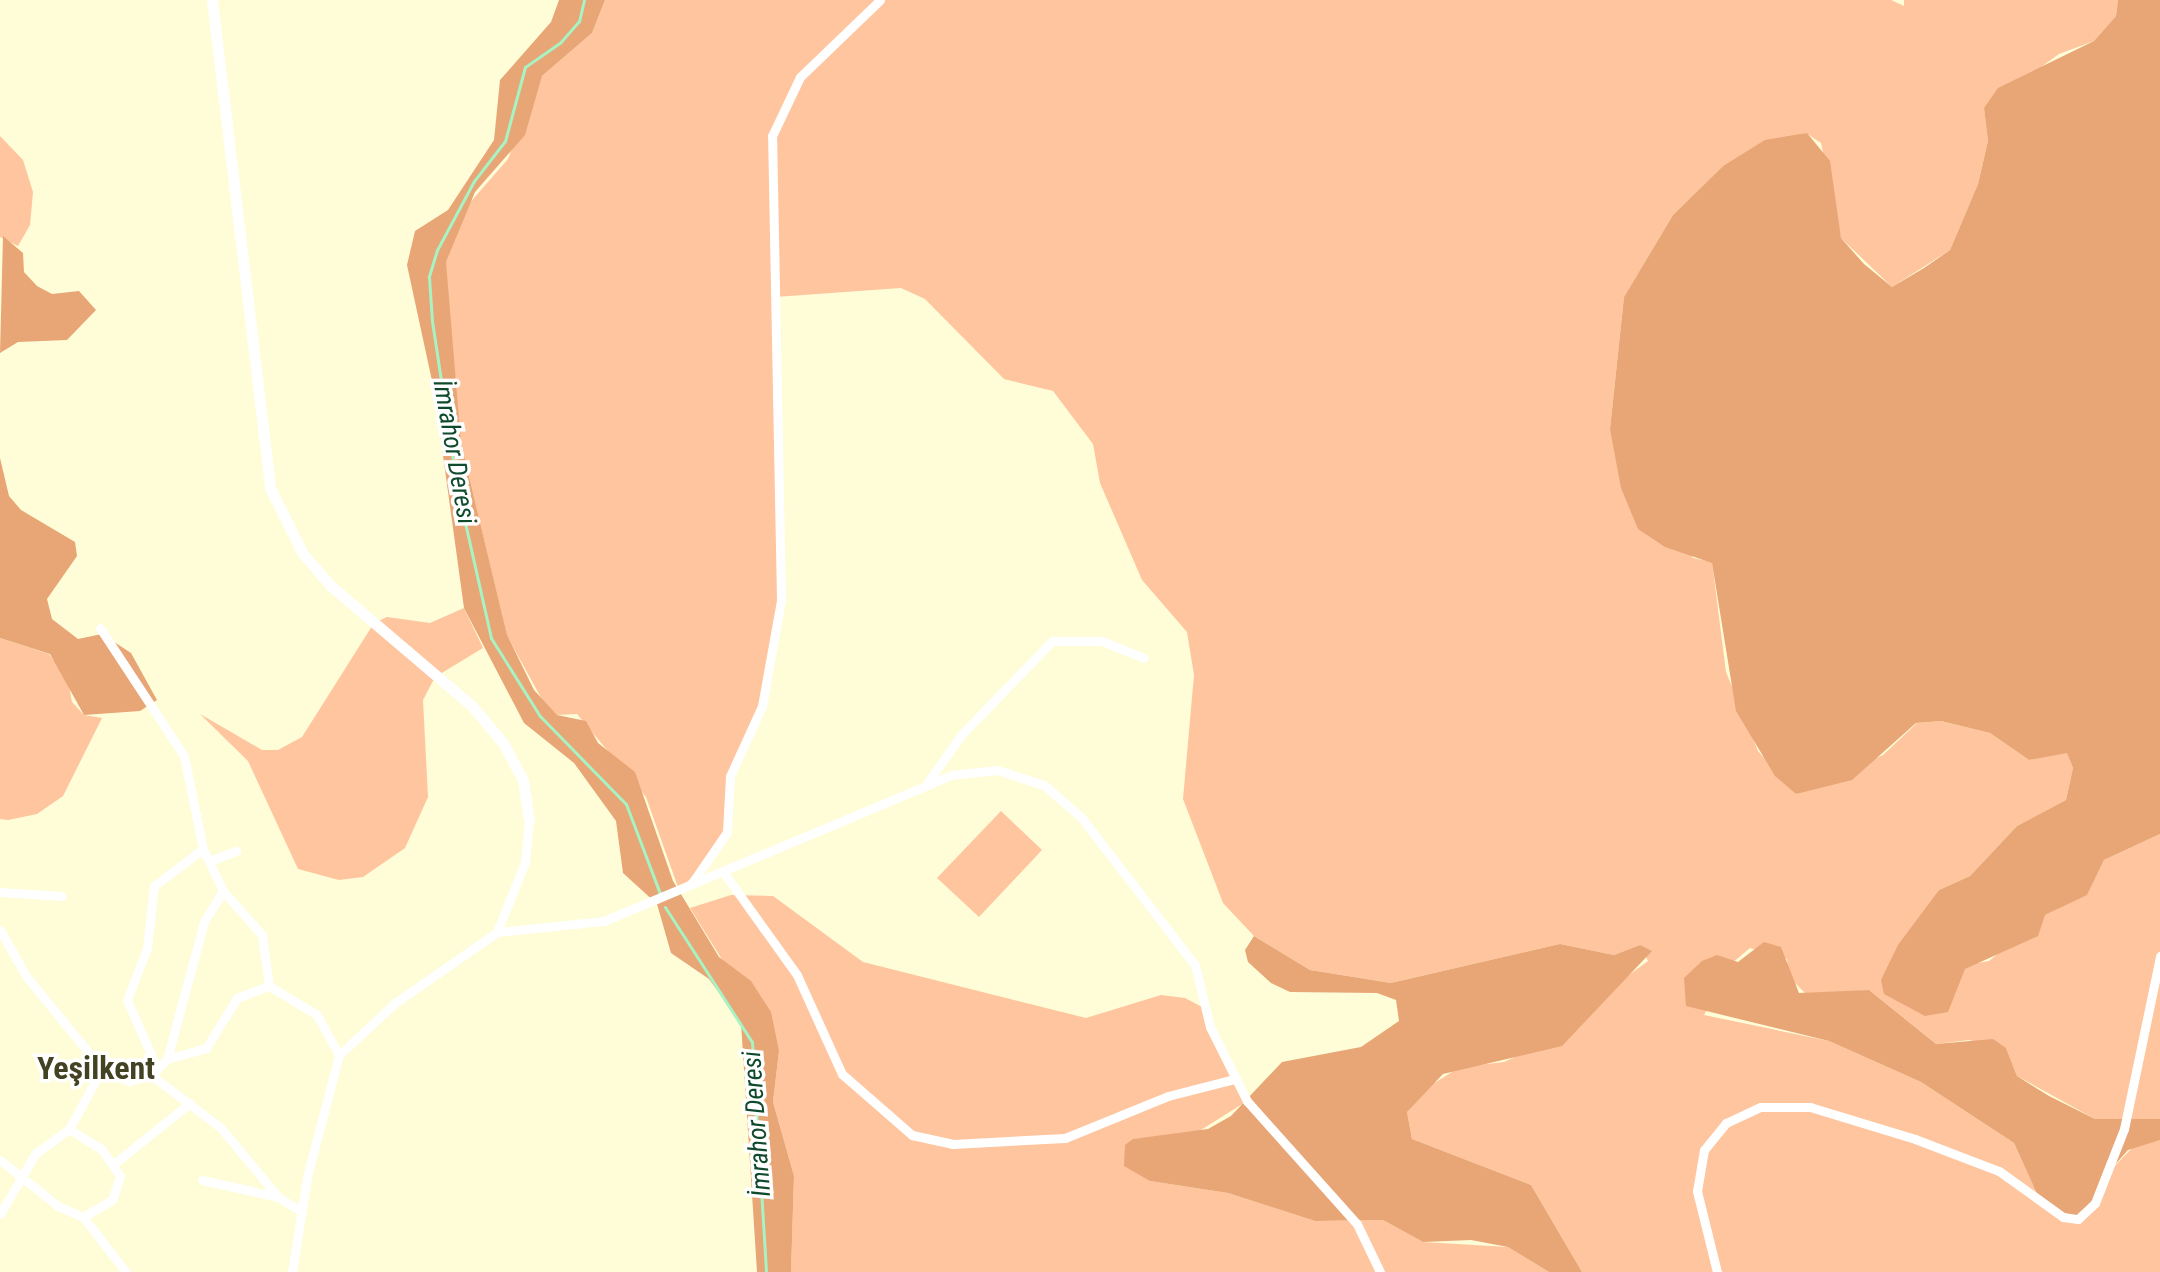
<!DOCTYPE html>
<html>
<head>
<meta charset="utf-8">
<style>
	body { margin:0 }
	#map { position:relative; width:2160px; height:1272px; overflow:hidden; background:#fefdd8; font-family:"Roboto Condensed",sans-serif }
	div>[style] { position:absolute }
	.green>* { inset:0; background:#fec59e }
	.forest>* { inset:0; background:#e8a576 }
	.stream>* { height:3px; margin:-1.5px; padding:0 1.5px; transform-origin:1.5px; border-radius:1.5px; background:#a7f3c3 }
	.minor>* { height:9px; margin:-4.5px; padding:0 4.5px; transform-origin:4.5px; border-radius:4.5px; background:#fff }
	.tertiary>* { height:11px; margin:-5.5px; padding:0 5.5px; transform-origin:5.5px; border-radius:5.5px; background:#fff }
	span { translate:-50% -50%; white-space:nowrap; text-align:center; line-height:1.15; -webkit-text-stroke:7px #fff; paint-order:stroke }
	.water-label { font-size:26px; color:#104a2c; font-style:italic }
	.district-label { font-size:32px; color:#434223; font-weight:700 }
</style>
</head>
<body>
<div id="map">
	<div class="green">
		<i style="clip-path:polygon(605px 0,1891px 0,1904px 6px,1904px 0,2118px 0,2116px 16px,2094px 41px,2059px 54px,1984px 108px,1988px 141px,1978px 184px,1950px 250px,1892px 287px,1841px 238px,1821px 143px,1806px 133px,1723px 166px,1673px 215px,1624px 297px,1610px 429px,1693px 558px,1712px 562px,1726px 672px,1758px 751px,1796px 794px,1883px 755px,1917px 723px,1941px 721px,1990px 733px,2029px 760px,2067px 752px,2073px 768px,2066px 800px,2017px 826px,1970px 876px,1939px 890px,1881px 980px,1989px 961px,2045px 915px,2087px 894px,2104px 860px,2160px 834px,2160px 1119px,2095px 1119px,2017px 1076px,2006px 1048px,1969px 1040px,1936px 1044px,1869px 990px,1808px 996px,1789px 977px,1787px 959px,1750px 948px,1731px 964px,1704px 1015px,1829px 1041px,1921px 1082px,2014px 1143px,2037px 1194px,2106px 1175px,2135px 1145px,2160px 1140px,2160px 1272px,1582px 1272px,1531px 1185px,1412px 1139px,1407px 1112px,1428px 1087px,1460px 1067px,1504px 1062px,1579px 1028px,1606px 992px,1648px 961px,1640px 945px,1614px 955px,1560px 944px,1391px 983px,1310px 970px,1254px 936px,1223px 903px,1183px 799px,1194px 675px,1187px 632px,1142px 580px,1100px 483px,1093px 444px,1053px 391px,1004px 379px,925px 299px,901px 288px,775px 297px,781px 600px,762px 706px,735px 760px,722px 847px,679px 890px,646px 797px,577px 714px,557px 715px,544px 703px,507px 636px,461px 443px,446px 314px,446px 262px,467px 206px,508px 159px,542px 76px,592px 33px)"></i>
		<i style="clip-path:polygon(0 136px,23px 160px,33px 192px,30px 225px,18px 246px,0 237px)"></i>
		<i style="clip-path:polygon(464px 608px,483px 648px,435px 677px,423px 700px,428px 797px,405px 848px,363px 877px,339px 880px,298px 869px,248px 761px,200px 714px,262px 750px,278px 750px,302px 737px,374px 623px,387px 617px,430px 623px)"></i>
		<i style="clip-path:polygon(0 638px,49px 654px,68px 680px,72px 702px,84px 715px,102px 718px,63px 796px,37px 814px,8px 820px,0 819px)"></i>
		<i style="clip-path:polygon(1001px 811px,1042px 850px,979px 917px,937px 878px)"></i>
		<i style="clip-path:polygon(731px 895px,773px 896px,863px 962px,1086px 1018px,1161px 995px,1185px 998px,1206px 1009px,1247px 1101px,1193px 1135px,1133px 1139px,1150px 1181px,1228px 1193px,1315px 1221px,1383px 1220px,1423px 1242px,1508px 1247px,1549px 1272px,791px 1272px,794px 1176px,773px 1102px,779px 1051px,690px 908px)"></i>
	</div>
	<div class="forest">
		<i style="clip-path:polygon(559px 0,605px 0,592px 33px,542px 76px,525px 135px,475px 192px,446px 262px,461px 443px,507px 635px,534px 690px,557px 715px,586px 721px,598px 743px,635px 772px,673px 881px,719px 957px,751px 981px,771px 1012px,779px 1051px,773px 1102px,794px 1176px,791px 1272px,757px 1272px,741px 1023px,709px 979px,671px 953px,657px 904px,623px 873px,616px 821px,574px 763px,524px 723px,464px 608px,434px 390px,407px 265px,415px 231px,448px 210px,494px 140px,500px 80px,551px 22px)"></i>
		<i style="clip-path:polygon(2118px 0,2160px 0,2160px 834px,2104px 860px,2087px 895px,2045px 915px,2038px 936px,1965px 969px,1948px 1012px,1925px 1016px,1884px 994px,1881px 980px,1898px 945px,1939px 890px,1970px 876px,2017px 826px,2066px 800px,2073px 768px,2067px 753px,2029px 760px,1990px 733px,1941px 721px,1916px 723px,1852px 780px,1796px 794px,1775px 776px,1736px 711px,1712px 563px,1665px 547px,1638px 529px,1621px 488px,1610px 429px,1624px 297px,1673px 215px,1723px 166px,1765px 140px,1807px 133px,1830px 161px,1841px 238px,1864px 264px,1892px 287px,1924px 268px,1950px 250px,1978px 184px,1988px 141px,1984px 108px,1998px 88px,2094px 41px,2116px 16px)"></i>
		<i style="clip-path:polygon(3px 236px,23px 253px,24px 272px,37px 286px,52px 294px,79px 291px,96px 310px,67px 340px,18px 342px,0 353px)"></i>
		<i style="clip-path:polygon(0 458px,9px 496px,21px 510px,75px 542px,77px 556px,47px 599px,52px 619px,78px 639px,102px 634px,131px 653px,157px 700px,140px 711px,84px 715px,50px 654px,0 638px)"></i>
		<i style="clip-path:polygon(1254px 936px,1310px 970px,1391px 983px,1560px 944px,1614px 955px,1640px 945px,1652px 951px,1562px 1046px,1443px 1074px,1407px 1112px,1412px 1139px,1531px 1185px,1582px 1272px,1549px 1272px,1508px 1247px,1471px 1240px,1423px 1242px,1383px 1220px,1315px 1221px,1228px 1193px,1150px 1181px,1124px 1166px,1125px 1145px,1133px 1139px,1208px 1129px,1231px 1116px,1282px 1062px,1361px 1047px,1399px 1021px,1396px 1000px,1377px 993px,1290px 992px,1271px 983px,1248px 962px,1245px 950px)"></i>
		<i style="clip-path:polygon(1764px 942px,1781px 947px,1799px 993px,1869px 990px,1936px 1044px,1993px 1039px,2006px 1048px,2017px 1076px,2049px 1096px,2095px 1119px,2160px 1119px,2160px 1140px,2128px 1150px,2106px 1175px,2095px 1203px,2078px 1219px,2063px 1217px,2037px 1194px,2014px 1143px,1921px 1082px,1829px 1041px,1686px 1006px,1684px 978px,1702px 961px,1717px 955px,1738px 962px)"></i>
	</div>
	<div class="stream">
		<i style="left:584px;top:0;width:22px;rotate:103deg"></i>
		<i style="left:579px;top:21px;width:28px;rotate:131deg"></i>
		<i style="left:561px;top:42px;width:44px;rotate:145.2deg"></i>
		<i style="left:525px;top:67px;width:77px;rotate:105.1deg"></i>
		<i style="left:505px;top:141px;width:51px;rotate:127.8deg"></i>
		<i style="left:474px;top:181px;width:78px;rotate:118.2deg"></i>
		<i style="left:437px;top:250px;width:28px;rotate:107deg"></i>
		<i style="left:429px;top:277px;width:44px;rotate:86.1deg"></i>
		<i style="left:432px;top:321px;width:168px;rotate:81.4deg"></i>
		<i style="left:457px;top:487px;width:155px;rotate:77.3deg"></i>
		<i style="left:491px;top:638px;width:92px;rotate:57.9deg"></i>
		<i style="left:540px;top:716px;width:123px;rotate:45.7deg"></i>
		<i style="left:626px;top:804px;width:98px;rotate:69.2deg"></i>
		<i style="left:665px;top:907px;width:161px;rotate:57.2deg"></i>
		<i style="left:752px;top:1042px;width:230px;rotate:86.5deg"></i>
	</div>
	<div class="minor">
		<i style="left:100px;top:628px;width:153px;rotate:56.7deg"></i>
		<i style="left:184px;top:756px;width:95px;rotate:78.5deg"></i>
		<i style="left:203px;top:849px;width:47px;rotate:64.5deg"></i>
		<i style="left:223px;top:891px;width:36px;rotate:122deg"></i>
		<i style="left:204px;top:922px;width:142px;rotate:105.1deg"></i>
		<i style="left:167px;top:1059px;width:23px;rotate:135deg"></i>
		<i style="left:925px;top:786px;width:64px;rotate:-54.6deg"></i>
		<i style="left:962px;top:734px;width:129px;rotate:-45.9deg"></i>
		<i style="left:1052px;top:641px;width:50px"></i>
		<i style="left:1102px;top:641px;width:45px;rotate:22deg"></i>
		<i style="left:212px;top:860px;width:26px;rotate:-21deg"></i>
		<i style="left:724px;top:873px;width:125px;rotate:54.4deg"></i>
		<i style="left:797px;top:975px;width:109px;rotate:65.6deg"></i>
		<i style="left:842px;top:1074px;width:93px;rotate:41.1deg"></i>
		<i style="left:912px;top:1135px;width:42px;rotate:12.4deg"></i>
		<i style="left:953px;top:1144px;width:112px;rotate:-3.1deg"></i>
		<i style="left:1065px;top:1138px;width:111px;rotate:-22.2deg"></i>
		<i style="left:1168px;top:1096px;width:68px;rotate:-14.4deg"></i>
		<i style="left:692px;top:883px;width:62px;rotate:-55.5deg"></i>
		<i style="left:727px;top:832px;width:56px;rotate:-86.9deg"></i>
		<i style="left:730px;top:776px;width:77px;rotate:-65.4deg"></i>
		<i style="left:762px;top:706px;width:108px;rotate:-79.8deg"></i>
		<i style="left:781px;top:600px;width:464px;rotate:-91.1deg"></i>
		<i style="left:772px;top:136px;width:65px;rotate:-64.6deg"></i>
		<i style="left:800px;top:77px;width:111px;rotate:-43.9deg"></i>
		<i style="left:223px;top:891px;width:59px;rotate:48.4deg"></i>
		<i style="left:262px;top:935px;width:51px;rotate:82.2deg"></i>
		<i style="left:269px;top:986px;width:56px;rotate:31.1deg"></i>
		<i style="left:317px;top:1015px;width:46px;rotate:61.2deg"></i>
		<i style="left:0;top:892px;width:62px;rotate:3.7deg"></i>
		<i style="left:0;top:930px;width:53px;rotate:60.5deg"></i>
		<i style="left:26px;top:976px;width:120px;rotate:50.7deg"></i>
		<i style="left:102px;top:1069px;width:30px;rotate:24deg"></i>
		<i style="left:129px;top:1081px;width:23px;rotate:-15deg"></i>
		<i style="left:151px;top:1075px;width:88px;rotate:37.1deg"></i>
		<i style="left:221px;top:1128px;width:89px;rotate:50.4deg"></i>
		<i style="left:278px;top:1197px;width:26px;rotate:32deg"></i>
		<i style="left:497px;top:932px;width:108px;rotate:-5.9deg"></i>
		<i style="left:604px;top:921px;width:376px;rotate:-22.8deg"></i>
		<i style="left:951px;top:775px;width:46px;rotate:-6.2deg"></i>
		<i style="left:997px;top:770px;width:49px;rotate:17.7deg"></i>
		<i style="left:1044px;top:785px;width:49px;rotate:40.9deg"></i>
		<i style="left:1081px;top:817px;width:187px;rotate:52.4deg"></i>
		<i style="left:1195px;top:965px;width:64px;rotate:76.4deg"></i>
		<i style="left:1210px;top:1027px;width:83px;rotate:63.4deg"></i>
		<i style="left:1247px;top:1101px;width:165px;rotate:48.2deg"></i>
		<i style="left:1357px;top:1224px;width:53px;rotate:64.4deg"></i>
		<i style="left:167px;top:1059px;width:41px;rotate:-15.8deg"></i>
		<i style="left:206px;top:1048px;width:59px;rotate:-58.2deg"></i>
		<i style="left:237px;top:998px;width:34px;rotate:-21deg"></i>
		<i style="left:157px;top:1068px;width:74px;rotate:-113.8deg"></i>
		<i style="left:127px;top:1000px;width:56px;rotate:-69deg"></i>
		<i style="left:147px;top:948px;width:62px;rotate:-83.6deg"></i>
		<i style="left:154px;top:886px;width:61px;rotate:-37.1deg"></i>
		<i style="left:69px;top:1129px;width:39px;rotate:32deg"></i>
		<i style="left:102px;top:1150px;width:32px;rotate:55deg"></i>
		<i style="left:120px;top:1176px;width:25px;rotate:108deg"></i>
		<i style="left:112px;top:1200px;width:34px;rotate:150deg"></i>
		<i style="left:0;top:1160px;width:74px;rotate:38.4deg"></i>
		<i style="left:58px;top:1206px;width:27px;rotate:24deg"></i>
		<i style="left:83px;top:1217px;width:70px;rotate:52deg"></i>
		<i style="left:115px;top:1163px;width:96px;rotate:-38.7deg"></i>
		<i style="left:202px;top:1180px;width:78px;rotate:12.6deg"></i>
		<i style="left:0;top:1214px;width:69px;rotate:-59.7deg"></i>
		<i style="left:35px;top:1154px;width:42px;rotate:-36.3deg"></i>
		<i style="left:69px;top:1129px;width:68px;rotate:-61.2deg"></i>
		<i style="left:292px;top:1272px;width:96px;rotate:-81deg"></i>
		<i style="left:307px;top:1177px;width:126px;rotate:-75.3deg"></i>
		<i style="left:339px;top:1055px;width:76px;rotate:-42.9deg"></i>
		<i style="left:395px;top:1003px;width:124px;rotate:-34.8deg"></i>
		<i style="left:497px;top:932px;width:75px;rotate:-68.2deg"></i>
		<i style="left:525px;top:862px;width:42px;rotate:-84.6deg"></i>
		<i style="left:1717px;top:1272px;width:83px;rotate:-103.9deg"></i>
		<i style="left:1697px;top:1191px;width:42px;rotate:-80.3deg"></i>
		<i style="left:1704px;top:1150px;width:35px;rotate:-51deg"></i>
		<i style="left:1726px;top:1123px;width:38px;rotate:-25deg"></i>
		<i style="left:1761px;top:1107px;width:49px"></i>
		<i style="left:1810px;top:1107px;width:110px;rotate:16.9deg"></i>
		<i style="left:1915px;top:1139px;width:90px;rotate:20.9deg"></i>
		<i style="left:1999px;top:1171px;width:79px;rotate:35.7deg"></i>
		<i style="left:2063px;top:1217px;width:15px;rotate:8deg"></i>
		<i style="left:2078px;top:1219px;width:23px;rotate:-43deg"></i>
		<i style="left:2095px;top:1203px;width:79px;rotate:-68.6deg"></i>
		<i style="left:2124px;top:1129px;width:177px;rotate:-78.2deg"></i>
	</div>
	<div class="tertiary">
		<i style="left:212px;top:0;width:491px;rotate:83.2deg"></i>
		<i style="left:270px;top:488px;width:74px;rotate:63.4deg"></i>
		<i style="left:303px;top:554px;width:43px;rotate:48.8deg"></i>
		<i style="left:331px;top:586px;width:185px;rotate:40.4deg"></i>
		<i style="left:472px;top:706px;width:48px;rotate:50deg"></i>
		<i style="left:503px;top:743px;width:42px;rotate:61.6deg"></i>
		<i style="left:523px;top:780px;width:40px;rotate:81.5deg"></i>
	</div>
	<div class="water-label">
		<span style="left:454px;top:452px;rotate:80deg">İmrahor Deresi</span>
		<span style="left:757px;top:1124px;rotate:-94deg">İmrahor Deresi</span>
	</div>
	<div class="district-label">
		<span style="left:96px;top:1068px">Yeşilkent</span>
	</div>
</div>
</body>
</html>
